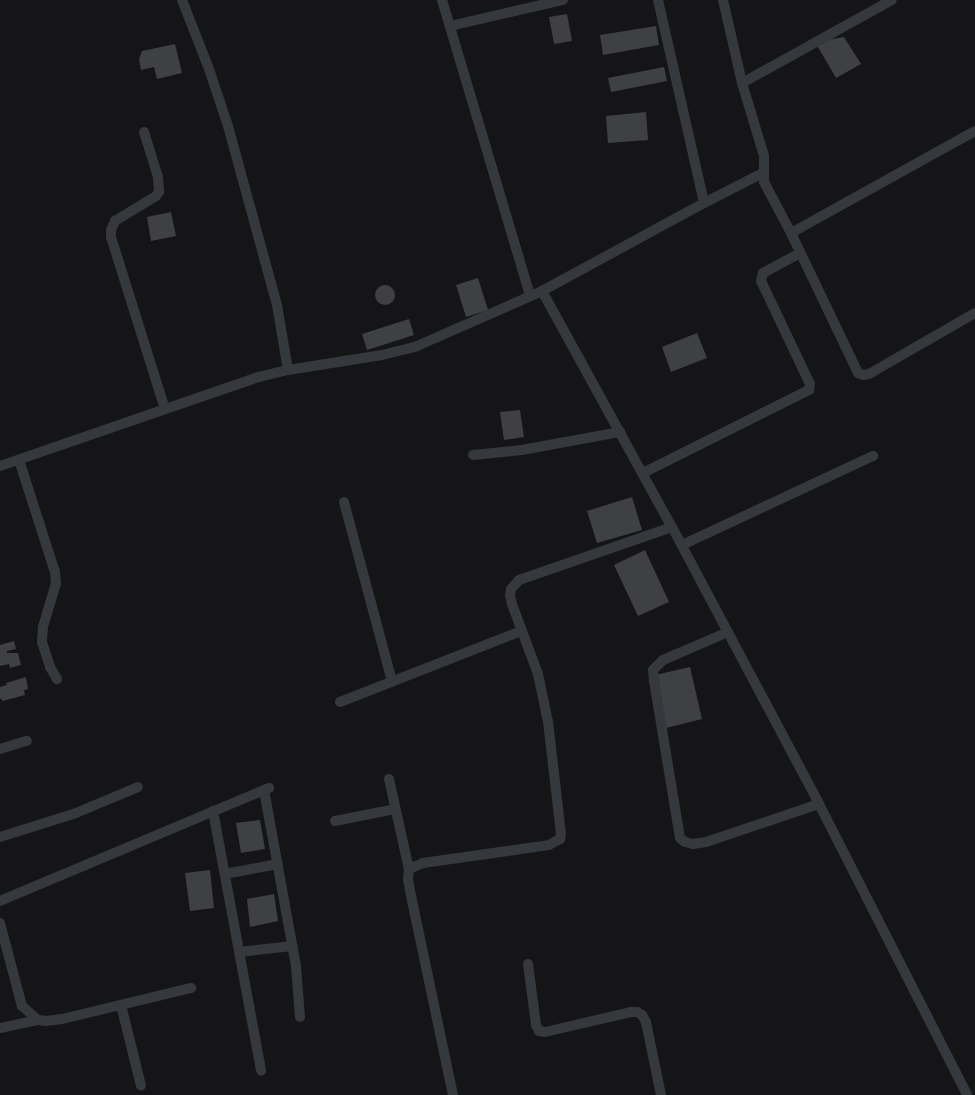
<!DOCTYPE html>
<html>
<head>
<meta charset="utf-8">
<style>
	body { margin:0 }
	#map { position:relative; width:975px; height:1095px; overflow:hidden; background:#151517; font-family:"Archivo Narrow",sans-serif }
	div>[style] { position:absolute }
	.building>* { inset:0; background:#3f4044 }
	.round { border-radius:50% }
	.minor>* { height:10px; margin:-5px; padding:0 5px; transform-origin:5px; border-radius:5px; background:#35383c }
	span { translate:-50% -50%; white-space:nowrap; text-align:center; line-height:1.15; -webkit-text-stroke:4px #101012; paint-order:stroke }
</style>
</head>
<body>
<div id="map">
	<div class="building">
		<i style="clip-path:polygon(567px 14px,572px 41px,554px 44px,549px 17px)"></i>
		<i style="clip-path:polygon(656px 26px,659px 45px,603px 55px,600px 35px)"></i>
		<i style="clip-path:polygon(844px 37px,861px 64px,836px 78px,815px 42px)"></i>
		<i style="clip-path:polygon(175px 44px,182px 73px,157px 79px,154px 67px,141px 70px,139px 59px,142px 51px)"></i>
		<i style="clip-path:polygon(664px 67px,667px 81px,611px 92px,608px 78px)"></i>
		<i style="clip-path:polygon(646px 112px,648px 140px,608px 143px,606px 116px)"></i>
		<i style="clip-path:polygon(171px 212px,176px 236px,151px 241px,147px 217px)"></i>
		<i style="clip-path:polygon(478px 278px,488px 310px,466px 317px,456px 285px)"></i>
		<i class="round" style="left:375px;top:285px;width:20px;height:20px"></i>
		<i style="clip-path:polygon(409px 319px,414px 335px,367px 350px,362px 334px)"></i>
		<i style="clip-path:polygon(697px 333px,707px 358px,671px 372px,662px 347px)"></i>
		<i style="clip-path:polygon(520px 410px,524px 437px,504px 440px,500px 412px)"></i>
		<i style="clip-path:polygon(632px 497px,642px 530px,597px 543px,587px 511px)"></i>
		<i style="clip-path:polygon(645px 550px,669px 602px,638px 616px,614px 565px)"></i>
		<i style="clip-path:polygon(14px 641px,16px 649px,7px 651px,7px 653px,18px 653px,21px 665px,10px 668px,9px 664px,0 666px,0 645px)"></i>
		<i style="clip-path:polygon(690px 667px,702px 719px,666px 728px,655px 675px)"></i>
		<i style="clip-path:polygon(26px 677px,28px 689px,24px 690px,25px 695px,3px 701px,0 698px,0 687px,7px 685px,6px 683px)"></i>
		<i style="clip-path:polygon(260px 820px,265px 849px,241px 853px,236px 823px)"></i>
		<i style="clip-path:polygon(210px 870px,214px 908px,190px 911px,185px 873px)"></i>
		<i style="clip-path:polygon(274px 894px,278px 921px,250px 927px,247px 899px)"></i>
	</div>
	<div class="minor">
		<i style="left:182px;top:0;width:74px;rotate:68.6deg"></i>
		<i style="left:209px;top:69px;width:60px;rotate:71.6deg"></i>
		<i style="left:228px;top:126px;width:186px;rotate:74.7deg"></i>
		<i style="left:277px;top:305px;width:66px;rotate:80.4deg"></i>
		<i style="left:442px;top:0;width:309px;rotate:73.4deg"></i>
		<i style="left:658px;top:0;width:208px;rotate:77.2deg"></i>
		<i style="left:723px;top:0;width:85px;rotate:77.1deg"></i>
		<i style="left:742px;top:83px;width:76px;rotate:73.2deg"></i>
		<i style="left:764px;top:156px;width:26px;rotate:90deg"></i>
		<i style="left:764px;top:182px;width:58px;rotate:62.1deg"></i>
		<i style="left:791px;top:233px;width:155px;rotate:64.4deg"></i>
		<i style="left:858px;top:373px;width:5px;rotate:22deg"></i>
		<i style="left:863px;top:375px;width:6px;rotate:-9deg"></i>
		<i style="left:869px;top:374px;width:122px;rotate:-29.9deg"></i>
		<i style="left:450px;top:26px;width:116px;rotate:-13deg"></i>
		<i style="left:742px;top:83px;width:171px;rotate:-29deg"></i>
		<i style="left:144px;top:132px;width:47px;rotate:72.7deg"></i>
		<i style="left:158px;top:177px;width:15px;rotate:86deg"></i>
		<i style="left:159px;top:192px;width:5px;rotate:127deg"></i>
		<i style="left:156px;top:196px;width:48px;rotate:148.6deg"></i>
		<i style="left:115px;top:221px;width:10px;rotate:114deg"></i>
		<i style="left:111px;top:230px;width:7px;rotate:90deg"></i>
		<i style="left:111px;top:237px;width:180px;rotate:72.6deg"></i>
		<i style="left:791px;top:233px;width:210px;rotate:-29deg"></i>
		<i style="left:542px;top:291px;width:269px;rotate:61.2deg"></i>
		<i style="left:672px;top:527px;width:314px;rotate:62deg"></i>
		<i style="left:819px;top:804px;width:326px;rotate:63deg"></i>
		<i style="left:473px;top:455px;width:49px;rotate:-5.8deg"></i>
		<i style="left:522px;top:450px;width:100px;rotate:-10.4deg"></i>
		<i style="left:19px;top:460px;width:118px;rotate:72.2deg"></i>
		<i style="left:55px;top:572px;width:11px;rotate:85deg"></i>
		<i style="left:56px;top:583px;width:46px;rotate:106.5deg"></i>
		<i style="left:43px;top:627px;width:15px;rotate:94deg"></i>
		<i style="left:42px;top:642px;width:26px;rotate:72deg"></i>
		<i style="left:50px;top:667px;width:14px;rotate:60deg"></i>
		<i style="left:0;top:466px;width:270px;rotate:-19deg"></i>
		<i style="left:255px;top:378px;width:34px;rotate:-14deg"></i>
		<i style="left:288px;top:370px;width:95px;rotate:-9.1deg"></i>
		<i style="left:382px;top:355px;width:36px;rotate:-14deg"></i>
		<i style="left:417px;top:346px;width:137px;rotate:-23.7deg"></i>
		<i style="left:542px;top:291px;width:184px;rotate:-28.5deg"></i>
		<i style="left:704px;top:203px;width:66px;rotate:-27deg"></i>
		<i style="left:643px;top:473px;width:186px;rotate:-26.6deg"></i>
		<i style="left:809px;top:390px;width:6px;rotate:-81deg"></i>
		<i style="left:810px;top:384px;width:114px;rotate:-115.4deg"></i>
		<i style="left:761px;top:281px;width:8px;rotate:-76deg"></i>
		<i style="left:763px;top:273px;width:42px;rotate:-28.4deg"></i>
		<i style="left:344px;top:502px;width:185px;rotate:75deg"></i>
		<i style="left:682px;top:545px;width:211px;rotate:-25deg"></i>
		<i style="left:728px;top:632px;width:71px;rotate:156.7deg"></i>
		<i style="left:663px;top:660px;width:14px;rotate:135deg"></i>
		<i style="left:653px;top:670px;width:11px;rotate:85deg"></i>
		<i style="left:654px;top:681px;width:159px;rotate:80.6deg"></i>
		<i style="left:680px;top:838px;width:6px;rotate:39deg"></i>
		<i style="left:685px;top:842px;width:8px;rotate:14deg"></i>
		<i style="left:693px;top:844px;width:13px;rotate:-9deg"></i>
		<i style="left:706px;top:842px;width:119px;rotate:-18.6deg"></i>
		<i style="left:340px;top:702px;width:194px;rotate:-21.4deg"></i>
		<i style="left:0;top:749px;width:28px;rotate:-17deg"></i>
		<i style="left:389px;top:779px;width:92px;rotate:77.5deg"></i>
		<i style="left:264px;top:790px;width:179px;rotate:79.7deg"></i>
		<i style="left:296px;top:966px;width:51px;rotate:85.5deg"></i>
		<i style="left:213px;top:811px;width:264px;rotate:79.5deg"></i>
		<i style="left:335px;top:821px;width:61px;rotate:-11.3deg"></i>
		<i style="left:0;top:837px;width:80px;rotate:-17.5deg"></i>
		<i style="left:76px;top:813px;width:67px;rotate:-22.8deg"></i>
		<i style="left:225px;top:874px;width:54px;rotate:-10.7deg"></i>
		<i style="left:0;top:901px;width:292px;rotate:-22.8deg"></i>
		<i style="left:0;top:923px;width:86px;rotate:75.2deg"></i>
		<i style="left:22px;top:1006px;width:21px;rotate:41deg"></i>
		<i style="left:38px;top:1020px;width:8px;rotate:7deg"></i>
		<i style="left:46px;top:1021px;width:16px;rotate:-7deg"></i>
		<i style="left:62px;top:1019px;width:133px;rotate:-13.5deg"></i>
		<i style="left:239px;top:952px;width:54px;rotate:-6.3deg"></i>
		<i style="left:528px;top:964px;width:62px;rotate:82.5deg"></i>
		<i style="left:536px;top:1025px;width:7px;rotate:63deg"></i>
		<i style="left:539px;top:1031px;width:6px;rotate:9deg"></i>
		<i style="left:545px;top:1032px;width:88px;rotate:-13.1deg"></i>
		<i style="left:631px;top:1012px;width:6px"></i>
		<i style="left:637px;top:1012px;width:6px;rotate:31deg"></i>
		<i style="left:642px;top:1015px;width:8px;rotate:60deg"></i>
		<i style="left:646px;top:1022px;width:75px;rotate:78.4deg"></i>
		<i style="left:121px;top:1005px;width:83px;rotate:76.1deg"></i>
		<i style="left:0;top:1028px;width:39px;rotate:-12deg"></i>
		<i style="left:453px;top:1095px;width:203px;rotate:-101.9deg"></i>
		<i style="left:411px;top:896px;width:17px;rotate:-100deg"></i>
		<i style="left:408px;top:879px;width:10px;rotate:-84deg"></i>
		<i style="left:409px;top:869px;width:15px;rotate:-23deg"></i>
		<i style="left:423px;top:863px;width:127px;rotate:-8.1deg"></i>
		<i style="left:549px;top:845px;width:13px;rotate:-29deg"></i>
		<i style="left:560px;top:839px;width:5px;rotate:-79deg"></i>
		<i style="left:561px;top:834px;width:113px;rotate:-96.6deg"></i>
		<i style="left:548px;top:722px;width:49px;rotate:-101.8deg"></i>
		<i style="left:538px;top:674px;width:75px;rotate:-110.4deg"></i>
		<i style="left:512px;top:604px;width:9px;rotate:-103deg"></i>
		<i style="left:510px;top:595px;width:6px;rotate:-81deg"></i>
		<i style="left:511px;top:589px;width:12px;rotate:-48deg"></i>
		<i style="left:519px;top:580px;width:162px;rotate:-19.1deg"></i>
	</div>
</div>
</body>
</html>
